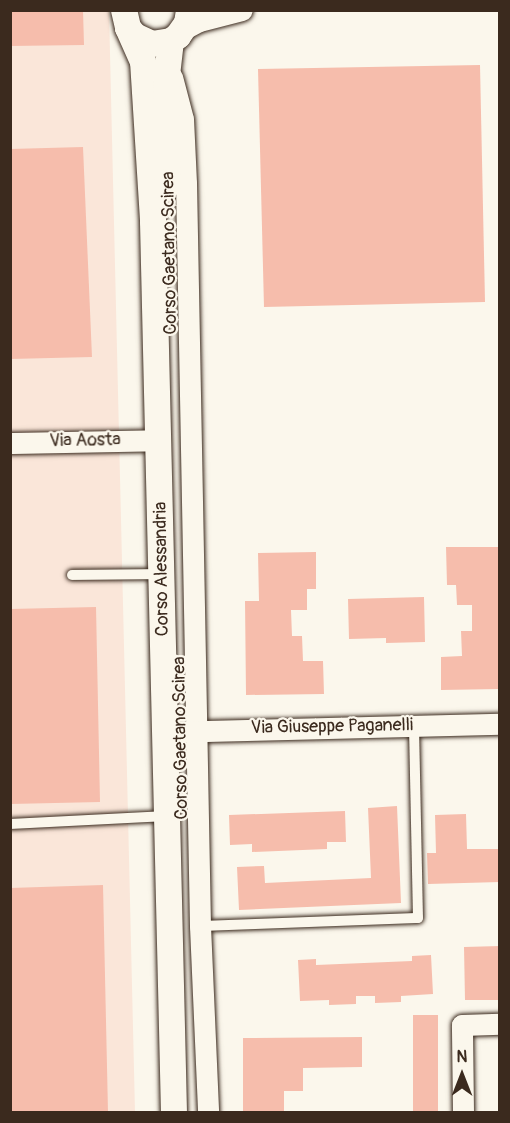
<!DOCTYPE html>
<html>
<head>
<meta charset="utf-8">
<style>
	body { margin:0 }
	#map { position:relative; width:510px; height:1123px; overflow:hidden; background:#fbf7ec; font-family:Pangolin,sans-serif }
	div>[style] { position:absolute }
	.built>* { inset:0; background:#fae6d9 }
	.building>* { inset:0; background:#f6bdac }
	.roads { filter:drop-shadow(0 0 2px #3b2a1e) drop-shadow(0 0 2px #3b2a1e) }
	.service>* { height:10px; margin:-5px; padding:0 5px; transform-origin:5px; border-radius:5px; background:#fbf7ec }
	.minor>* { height:21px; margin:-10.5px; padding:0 10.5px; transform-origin:10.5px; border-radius:10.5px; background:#fbf7ec }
	.tertiary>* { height:26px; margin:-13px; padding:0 13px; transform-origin:13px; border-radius:13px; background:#fbf7ec }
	span { translate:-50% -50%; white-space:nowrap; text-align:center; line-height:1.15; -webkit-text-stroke:4.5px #fbf7ec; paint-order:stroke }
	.street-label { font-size:18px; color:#3b2a1e }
	.frame { position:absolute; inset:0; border:12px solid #3b2a1e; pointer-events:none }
	.north { position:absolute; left:432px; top:1045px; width:60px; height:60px; -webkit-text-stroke:4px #fbf7ec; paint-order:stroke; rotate:0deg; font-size:16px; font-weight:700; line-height:24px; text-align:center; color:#3b2a1e }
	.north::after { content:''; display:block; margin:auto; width:21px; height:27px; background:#3b2a1e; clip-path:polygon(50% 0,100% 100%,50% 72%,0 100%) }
</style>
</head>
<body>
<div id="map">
	<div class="built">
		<i style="clip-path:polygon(10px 11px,109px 11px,135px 1112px,11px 1112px)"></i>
	</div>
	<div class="building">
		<i style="clip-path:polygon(10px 10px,83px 10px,84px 45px,10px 46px)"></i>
		<i style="clip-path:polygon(480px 65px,485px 302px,264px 307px,258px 69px)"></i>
		<i style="clip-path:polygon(83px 147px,92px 357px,10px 359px,10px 149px)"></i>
		<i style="clip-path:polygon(446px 547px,500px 547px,500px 689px,441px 690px,441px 657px,462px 656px,461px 631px,472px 631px,472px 605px,457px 605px,456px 585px,447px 585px)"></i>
		<i style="clip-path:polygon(316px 552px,316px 589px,307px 589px,307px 610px,291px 610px,292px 636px,302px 636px,303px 661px,323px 661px,324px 694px,246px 695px,245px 601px,259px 601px,258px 553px)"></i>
		<i style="clip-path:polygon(424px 597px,425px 642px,386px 643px,386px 638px,349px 639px,348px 599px)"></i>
		<i style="clip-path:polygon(96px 607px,100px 802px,10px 804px,10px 609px)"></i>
		<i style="clip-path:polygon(397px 806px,401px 903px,239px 910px,237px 867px,264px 866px,265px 883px,371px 878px,368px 808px)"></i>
		<i style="clip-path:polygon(345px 811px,346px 842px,327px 842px,327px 849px,252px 852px,252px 844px,230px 845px,229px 815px)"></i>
		<i style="clip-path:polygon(466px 814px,467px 849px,500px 849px,500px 882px,428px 884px,427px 853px,436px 853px,435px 815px)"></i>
		<i style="clip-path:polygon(103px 885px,108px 1112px,10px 1112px,10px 888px)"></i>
		<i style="clip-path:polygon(500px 946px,500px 1000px,465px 1000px,464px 947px)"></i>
		<i style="clip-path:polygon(431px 955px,433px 994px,401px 996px,401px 1002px,375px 1003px,375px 996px,356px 996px,356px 1004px,329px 1005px,329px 1000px,300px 1001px,298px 960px,316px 959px,316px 965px,412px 961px,412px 956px)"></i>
		<i style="clip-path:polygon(413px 1015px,438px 1015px,438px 1112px,413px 1112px)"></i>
		<i style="clip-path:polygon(362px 1037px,362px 1067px,303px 1068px,303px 1091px,284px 1091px,284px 1112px,243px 1112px,243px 1038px)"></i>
	</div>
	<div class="roads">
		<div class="service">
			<i style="left:72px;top:575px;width:90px;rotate:-0.6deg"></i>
			<i style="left:10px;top:824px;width:157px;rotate:-2.9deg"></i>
			<i style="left:200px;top:926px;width:218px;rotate:-2.1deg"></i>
			<i style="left:418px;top:918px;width:192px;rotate:-91.2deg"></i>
		</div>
		<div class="minor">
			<i style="left:184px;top:29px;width:17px;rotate:-28deg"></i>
			<i style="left:199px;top:21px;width:44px;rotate:-14.3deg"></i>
			<i style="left:172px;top:77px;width:43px;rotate:75.3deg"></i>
			<i style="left:183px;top:119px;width:64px;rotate:87.3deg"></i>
			<i style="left:186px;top:183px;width:743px;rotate:88.92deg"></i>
			<i style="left:200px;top:926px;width:186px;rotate:87.5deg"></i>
			<i style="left:10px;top:443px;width:150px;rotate:-1.1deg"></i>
			<i style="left:166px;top:732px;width:334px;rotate:-1.4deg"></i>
			<i style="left:463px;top:1112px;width:87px;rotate:-90.7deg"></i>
			<i style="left:462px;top:1025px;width:38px;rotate:-2deg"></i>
		</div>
		<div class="tertiary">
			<i style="left:124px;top:10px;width:18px;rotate:77deg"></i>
			<i style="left:128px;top:28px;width:11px;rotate:49deg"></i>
			<i style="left:135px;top:36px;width:19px;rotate:25deg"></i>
			<i style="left:152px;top:44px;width:19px;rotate:-9deg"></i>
			<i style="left:171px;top:41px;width:9px;rotate:-36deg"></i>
			<i style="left:178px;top:36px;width:16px;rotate:-55deg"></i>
			<i style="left:187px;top:23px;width:13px;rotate:-81deg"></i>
			<i style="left:128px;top:28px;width:36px;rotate:66deg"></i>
			<i style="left:143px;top:61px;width:161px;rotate:86.4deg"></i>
			<i style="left:153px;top:222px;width:890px;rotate:88.65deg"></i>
			<i style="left:168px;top:185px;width:101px;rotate:-91.1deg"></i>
			<i style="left:166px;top:84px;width:43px;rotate:-83.4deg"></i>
		</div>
	</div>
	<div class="street-label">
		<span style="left:170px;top:253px;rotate:-91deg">Corso Gaetano Scirea</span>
		<span style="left:85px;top:441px;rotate:-1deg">Via Aosta</span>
		<span style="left:162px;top:569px;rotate:-91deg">Corso Alessandria</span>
		<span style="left:332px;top:727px;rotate:-1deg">Via Giuseppe Paganelli</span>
		<span style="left:181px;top:738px;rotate:-91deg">Corso Gaetano Scirea</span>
	</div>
	<div class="frame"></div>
	<div class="north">N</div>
</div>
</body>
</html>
